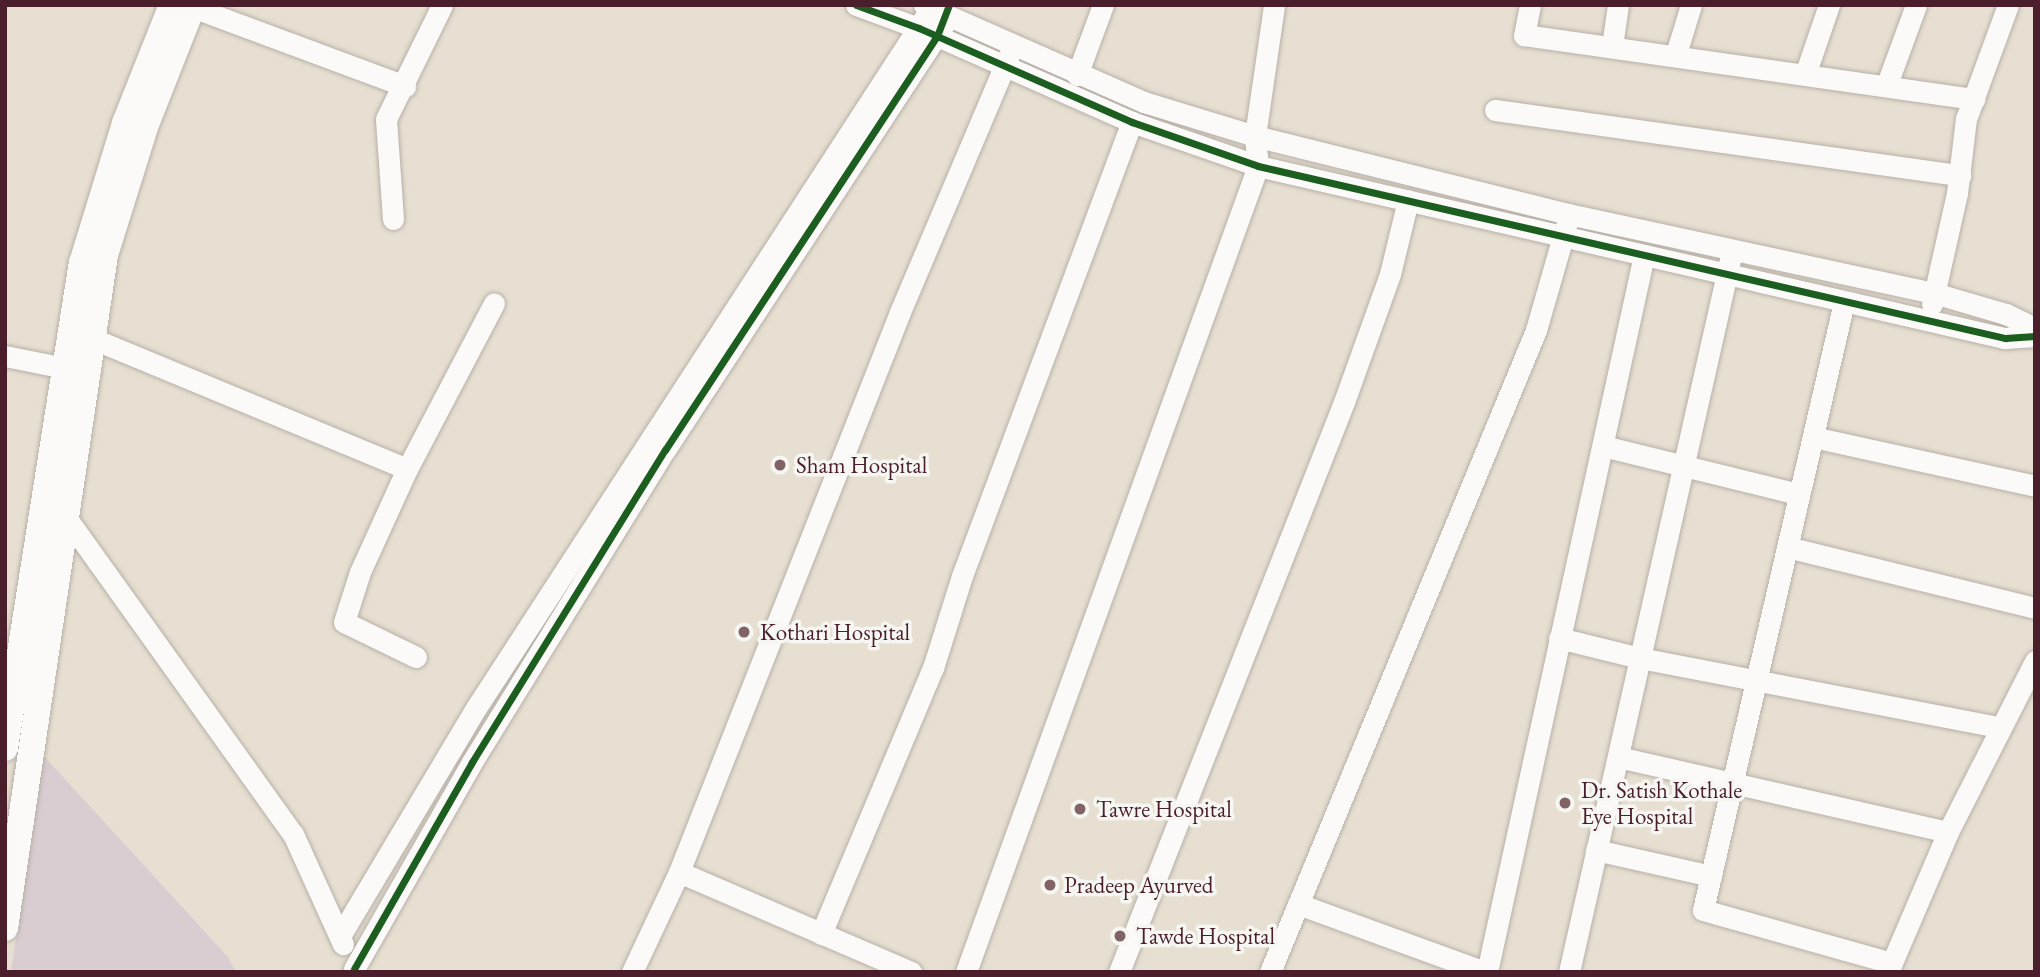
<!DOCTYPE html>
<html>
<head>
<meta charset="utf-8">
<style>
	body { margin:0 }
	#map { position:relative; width:2040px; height:977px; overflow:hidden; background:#e7e0d2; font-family:"EB Garamond",serif }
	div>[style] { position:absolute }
	.industrial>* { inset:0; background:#d9cdd2 }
	.roads { filter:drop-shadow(0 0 2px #b8b0a8) drop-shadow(0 0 2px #b8b0a8) }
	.minor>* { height:21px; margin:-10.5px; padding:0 10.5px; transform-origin:10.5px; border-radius:10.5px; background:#fbfaf8 }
	.major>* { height:26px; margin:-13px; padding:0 13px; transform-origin:13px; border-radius:13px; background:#fbfaf8 }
	.cycleway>* { height:7px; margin:-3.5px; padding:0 3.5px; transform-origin:3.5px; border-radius:3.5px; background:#1b5e20 }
	.dots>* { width:19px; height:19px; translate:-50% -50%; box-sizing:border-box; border:4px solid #f6f6f2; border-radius:50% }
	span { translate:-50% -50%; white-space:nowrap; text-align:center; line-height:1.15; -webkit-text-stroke:7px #f6f6f2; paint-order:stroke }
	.poi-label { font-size:23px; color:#4a1f2b }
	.left { translate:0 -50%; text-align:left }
	.frame { position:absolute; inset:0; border:7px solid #4a1f2b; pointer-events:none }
</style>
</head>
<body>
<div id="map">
	<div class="industrial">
		<i style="clip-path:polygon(42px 754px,228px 957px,236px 972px,11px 972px)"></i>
	</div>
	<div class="roads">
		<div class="minor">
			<i style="left:187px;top:5px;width:233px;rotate:20.4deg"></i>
			<i style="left:856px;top:5px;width:67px;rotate:20.1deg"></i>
			<i style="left:919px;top:28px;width:233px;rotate:23.8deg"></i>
			<i style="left:1132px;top:122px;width:133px;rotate:19.2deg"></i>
			<i style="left:1258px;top:166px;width:767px;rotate:12.97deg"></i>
			<i style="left:2005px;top:338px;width:30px;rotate:-4deg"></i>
			<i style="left:924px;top:5px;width:240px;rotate:23.8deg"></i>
			<i style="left:1144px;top:102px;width:116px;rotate:17deg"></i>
			<i style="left:1255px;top:136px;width:323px;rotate:14deg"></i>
			<i style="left:1568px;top:214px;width:374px;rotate:12.2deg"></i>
			<i style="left:1934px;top:293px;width:75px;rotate:16.3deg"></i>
			<i style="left:2006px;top:314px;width:32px;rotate:26deg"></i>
			<i style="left:1530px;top:5px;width:31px;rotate:101deg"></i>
			<i style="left:1524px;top:35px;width:455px;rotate:8.1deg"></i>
			<i style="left:1612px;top:46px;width:41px;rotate:-81.7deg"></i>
			<i style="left:1676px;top:54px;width:51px;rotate:-73deg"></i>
			<i style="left:1806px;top:72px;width:71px;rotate:-71.1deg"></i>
			<i style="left:1077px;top:75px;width:75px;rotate:-69.6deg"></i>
			<i style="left:1887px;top:84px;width:84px;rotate:-69.8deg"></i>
			<i style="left:1495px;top:110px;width:470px;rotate:8deg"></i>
			<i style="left:393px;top:219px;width:100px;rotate:-94deg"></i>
			<i style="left:386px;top:119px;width:127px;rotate:-63.8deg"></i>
			<i style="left:1844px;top:302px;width:624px;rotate:103.06deg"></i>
			<i style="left:1703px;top:910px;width:196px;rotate:15.7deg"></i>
			<i style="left:1932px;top:304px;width:114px;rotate:-77.3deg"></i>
			<i style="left:1957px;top:193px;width:75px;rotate:-83.1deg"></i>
			<i style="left:1966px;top:119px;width:121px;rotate:-69.8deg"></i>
			<i style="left:79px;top:333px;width:355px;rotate:22.5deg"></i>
			<i style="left:5px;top:356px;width:61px;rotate:11.3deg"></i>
			<i style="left:1813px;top:437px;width:227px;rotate:12.4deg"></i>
			<i style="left:1603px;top:446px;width:202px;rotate:13.8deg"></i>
			<i style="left:60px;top:509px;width:400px;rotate:54.4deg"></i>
			<i style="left:293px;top:834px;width:121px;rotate:65.6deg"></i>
			<i style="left:1787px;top:547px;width:255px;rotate:13.8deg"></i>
			<i style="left:1559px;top:638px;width:83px;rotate:13.9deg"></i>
			<i style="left:1640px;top:658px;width:366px;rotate:10.9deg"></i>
			<i style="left:416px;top:657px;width:80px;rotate:-154.1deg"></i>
			<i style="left:344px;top:622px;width:52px;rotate:-72.3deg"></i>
			<i style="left:360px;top:572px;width:113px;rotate:-65.5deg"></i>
			<i style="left:407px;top:469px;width:187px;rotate:-62.3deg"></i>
			<i style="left:1618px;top:757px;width:338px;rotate:12.8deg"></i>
			<i style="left:1596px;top:850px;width:118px;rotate:12.7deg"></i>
			<i style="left:679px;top:872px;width:253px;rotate:23.3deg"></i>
			<i style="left:1298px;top:904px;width:199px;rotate:20deg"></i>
			<i style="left:821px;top:934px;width:289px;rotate:-67.2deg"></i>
			<i style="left:933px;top:668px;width:96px;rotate:-72.5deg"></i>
			<i style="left:962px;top:576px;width:485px;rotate:-69.5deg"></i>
			<i style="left:340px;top:936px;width:265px;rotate:-59.2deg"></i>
			<i style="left:476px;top:708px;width:824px;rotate:-56.98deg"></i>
			<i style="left:354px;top:969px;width:238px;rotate:-60.3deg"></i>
			<i style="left:472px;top:762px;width:367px;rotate:-58.3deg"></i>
			<i style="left:665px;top:450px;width:509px;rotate:-56.78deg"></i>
			<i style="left:632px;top:972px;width:110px;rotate:-64.8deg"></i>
			<i style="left:679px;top:872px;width:602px;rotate:-68.46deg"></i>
			<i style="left:900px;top:312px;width:279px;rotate:-67deg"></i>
			<i style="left:966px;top:972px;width:857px;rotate:-70.09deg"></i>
			<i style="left:1258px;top:166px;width:30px;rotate:-96deg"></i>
			<i style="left:1255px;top:136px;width:132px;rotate:-81.7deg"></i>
			<i style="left:1119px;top:972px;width:613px;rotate:-68.46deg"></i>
			<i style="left:1344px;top:402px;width:136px;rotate:-70.2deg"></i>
			<i style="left:1390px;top:274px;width:76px;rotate:-76.3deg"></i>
			<i style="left:1270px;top:972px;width:695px;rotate:-67.49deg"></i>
			<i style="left:1536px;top:330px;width:108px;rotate:-73.9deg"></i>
			<i style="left:1487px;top:972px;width:734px;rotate:-77.65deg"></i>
			<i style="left:1569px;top:972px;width:730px;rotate:-77.26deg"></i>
			<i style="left:1888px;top:972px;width:152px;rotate:-66.8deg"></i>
			<i style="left:1948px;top:832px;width:192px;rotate:-63deg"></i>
		</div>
		<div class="major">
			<i style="left:5px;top:748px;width:491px;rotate:-81deg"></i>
			<i style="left:82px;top:263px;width:146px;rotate:-72.9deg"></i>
			<i style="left:125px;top:123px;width:127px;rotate:-68.3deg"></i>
			<i style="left:5px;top:928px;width:680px;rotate:-81.55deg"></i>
			<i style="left:105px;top:255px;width:134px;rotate:-72.6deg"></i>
			<i style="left:145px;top:127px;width:131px;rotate:-68.5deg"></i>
		</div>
	</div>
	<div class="cycleway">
		<i style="left:856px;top:5px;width:67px;rotate:20.1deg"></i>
		<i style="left:919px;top:28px;width:233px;rotate:23.8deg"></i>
		<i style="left:1132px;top:122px;width:133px;rotate:19.2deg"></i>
		<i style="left:1258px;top:166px;width:767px;rotate:12.97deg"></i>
		<i style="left:2005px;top:338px;width:30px;rotate:-4deg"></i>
		<i style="left:354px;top:969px;width:238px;rotate:-60.3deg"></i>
		<i style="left:472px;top:762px;width:367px;rotate:-58.3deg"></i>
		<i style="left:665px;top:450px;width:495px;rotate:-56.7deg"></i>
		<i style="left:937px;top:36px;width:33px;rotate:-69deg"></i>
	</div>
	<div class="dots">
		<i style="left:780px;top:465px;background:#816365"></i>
		<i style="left:744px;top:632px;background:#816365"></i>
		<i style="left:1565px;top:803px;background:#816365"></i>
		<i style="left:1080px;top:809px;background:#816365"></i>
		<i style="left:1050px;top:885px;background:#816365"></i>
		<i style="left:1120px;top:936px;background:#816365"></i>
	</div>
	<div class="poi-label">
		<span class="left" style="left:796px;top:465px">Sham Hospital</span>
		<span class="left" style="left:760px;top:632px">Kothari Hospital</span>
		<span class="left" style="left:1581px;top:803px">Dr. Satish Kothale<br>Eye Hospital</span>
		<span class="left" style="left:1096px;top:809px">Tawre Hospital</span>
		<span class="left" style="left:1064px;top:885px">Pradeep Ayurved</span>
		<span class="left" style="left:1136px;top:936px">Tawde Hospital</span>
	</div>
	<div class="frame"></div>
</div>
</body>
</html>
